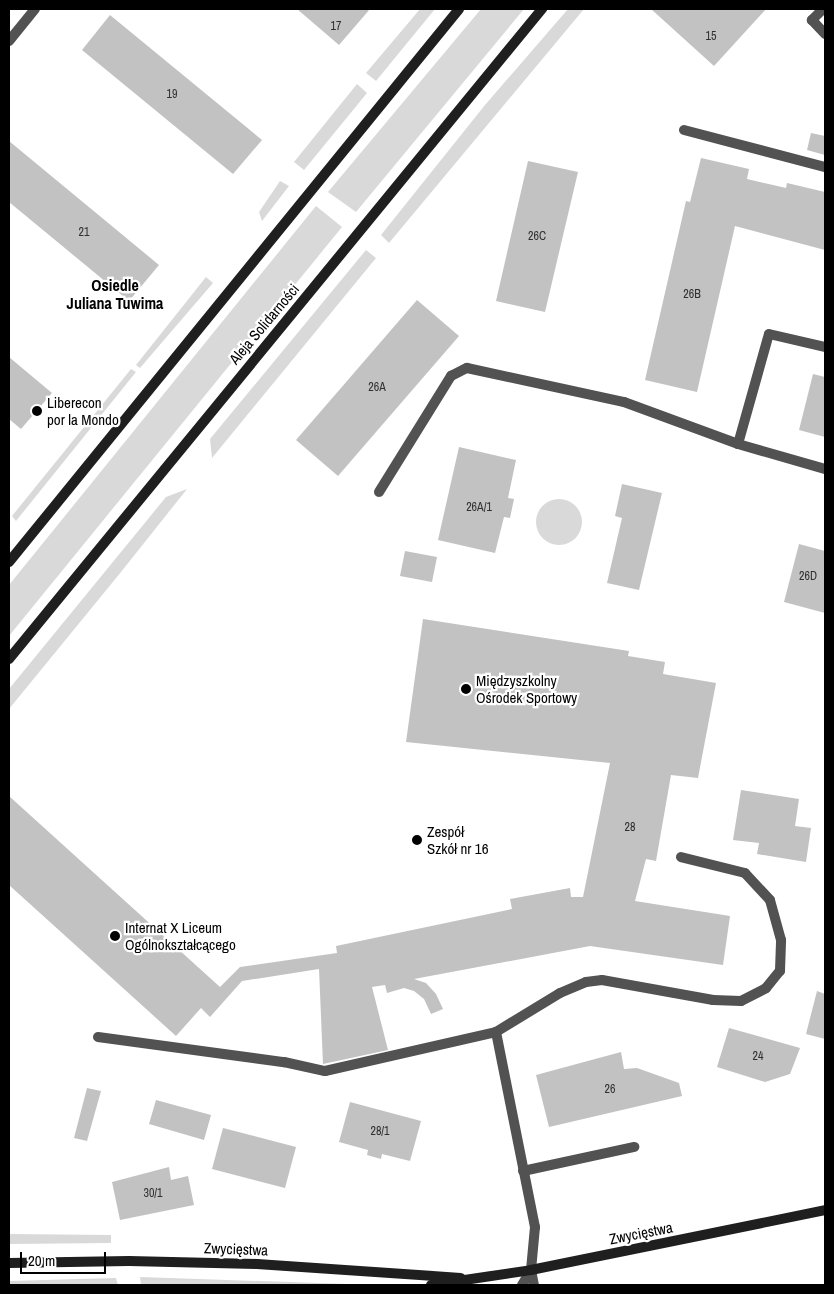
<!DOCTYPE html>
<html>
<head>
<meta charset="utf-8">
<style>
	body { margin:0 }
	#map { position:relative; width:834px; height:1294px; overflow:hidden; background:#fff; font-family:"Archivo Narrow",sans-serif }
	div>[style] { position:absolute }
	.green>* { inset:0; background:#d9d9d9 }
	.round { border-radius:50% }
	.building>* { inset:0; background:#c2c2c2 }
	.lane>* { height:10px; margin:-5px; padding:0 5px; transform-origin:5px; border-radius:5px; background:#525252 }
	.street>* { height:10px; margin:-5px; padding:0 5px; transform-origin:5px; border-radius:5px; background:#525252 }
	.secondary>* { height:10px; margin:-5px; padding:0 5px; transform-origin:5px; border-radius:5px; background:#1f1f1f }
	.dots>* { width:14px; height:14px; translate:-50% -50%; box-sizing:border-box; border:2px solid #fff; border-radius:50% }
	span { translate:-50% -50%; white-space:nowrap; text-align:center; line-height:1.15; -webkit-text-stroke:4.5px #fff; paint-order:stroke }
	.number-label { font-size:12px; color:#303030 }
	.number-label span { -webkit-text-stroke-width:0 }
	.street-label { font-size:15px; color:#000 }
	.poi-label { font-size:15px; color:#000 }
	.left { translate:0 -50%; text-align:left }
	.neighbourhood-label { font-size:16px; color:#000; font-weight:700 }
	.frame { position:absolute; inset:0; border:10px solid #000; pointer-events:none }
	.scale { position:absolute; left:20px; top:1252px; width:86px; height:22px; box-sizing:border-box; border:2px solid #000; border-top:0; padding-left:6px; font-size:15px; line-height:18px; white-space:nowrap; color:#000; -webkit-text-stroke:4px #fff; paint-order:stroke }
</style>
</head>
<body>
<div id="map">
	<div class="green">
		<i style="clip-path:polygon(420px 9px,435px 9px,376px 81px,366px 73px)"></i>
		<i style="clip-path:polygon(481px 9px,524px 9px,356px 212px,328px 192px)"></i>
		<i style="clip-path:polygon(568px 9px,584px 9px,389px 243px,381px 235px,485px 105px)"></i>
		<i style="clip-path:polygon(357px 84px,367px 93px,304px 170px,294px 162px)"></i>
		<i style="clip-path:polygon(280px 181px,289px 186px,262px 221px,259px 212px)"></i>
		<i style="clip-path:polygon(316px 206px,342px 227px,9px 636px,9px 585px)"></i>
		<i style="clip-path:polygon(366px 250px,376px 258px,212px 458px,210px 439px)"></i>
		<i style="clip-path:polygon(206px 277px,213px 283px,140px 368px,136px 365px)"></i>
		<i style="clip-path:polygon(131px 369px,136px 372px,16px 521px,12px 516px)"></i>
		<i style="clip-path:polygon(187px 489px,121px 572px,9px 709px,9px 689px,166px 497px)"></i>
		<i class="round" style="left:536px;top:499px;width:46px;height:46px"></i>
		<i style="clip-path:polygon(9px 1234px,111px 1235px,111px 1243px,9px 1244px)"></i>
		<i style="clip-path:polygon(140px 1277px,377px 1285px,141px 1285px)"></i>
		<i style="clip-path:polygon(116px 1278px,118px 1285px,9px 1285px,9px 1281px)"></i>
	</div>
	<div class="building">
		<i style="clip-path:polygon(297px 9px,370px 9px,339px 45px)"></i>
		<i style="clip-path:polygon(651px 9px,766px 9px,714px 66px)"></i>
		<i style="clip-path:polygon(110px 15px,262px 140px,233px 174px,82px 50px)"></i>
		<i style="clip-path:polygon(811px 133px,825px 136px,825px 155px,807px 150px)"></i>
		<i style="clip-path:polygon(9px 141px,159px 265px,129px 301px,9px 202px)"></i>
		<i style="clip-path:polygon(701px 158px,749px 169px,747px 179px,786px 188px,787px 183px,825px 192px,825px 250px,735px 226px,697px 392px,645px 380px,686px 201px,690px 202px)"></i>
		<i style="clip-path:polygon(528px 161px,578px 172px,545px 312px,496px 301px)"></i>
		<i style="clip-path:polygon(417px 300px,459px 336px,338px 476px,296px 440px)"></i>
		<i style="clip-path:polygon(9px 357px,52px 393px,21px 429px,9px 419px)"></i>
		<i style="clip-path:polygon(813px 374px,825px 377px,825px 437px,799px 430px)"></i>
		<i style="clip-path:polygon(459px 447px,516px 460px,508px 498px,514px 499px,510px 518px,504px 517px,495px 553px,438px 540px)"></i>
		<i style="clip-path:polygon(622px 484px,662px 493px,639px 590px,607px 583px,622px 518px,615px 516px)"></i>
		<i style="clip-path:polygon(799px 544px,825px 551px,825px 613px,784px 602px)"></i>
		<i style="clip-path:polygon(405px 551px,437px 557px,432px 582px,400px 576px)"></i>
		<i style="clip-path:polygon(423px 619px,629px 651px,628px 656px,665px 662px,663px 674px,716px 683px,698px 778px,671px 775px,656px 861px,646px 859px,635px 901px,730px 916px,723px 965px,590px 946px,414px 979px,426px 983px,436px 994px,443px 1009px,431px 1014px,424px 999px,414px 991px,404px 988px,387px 993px,385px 985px,372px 987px,388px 1050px,323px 1064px,319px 969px,242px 981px,210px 1017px,201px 1008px,176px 1036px,9px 885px,9px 796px,220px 987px,240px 967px,337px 953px,336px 946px,512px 909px,510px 899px,570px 888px,571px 897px,583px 897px,610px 763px,406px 742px)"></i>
		<i style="clip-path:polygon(741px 790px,799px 799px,795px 826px,811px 828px,806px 862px,757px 854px,759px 843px,733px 840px)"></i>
		<i style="clip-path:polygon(817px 991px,825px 994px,825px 1039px,806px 1034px)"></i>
		<i style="clip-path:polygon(729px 1028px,800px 1048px,790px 1074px,765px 1082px,717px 1067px)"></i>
		<i style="clip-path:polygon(621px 1052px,624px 1069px,637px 1068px,679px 1083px,682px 1096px,549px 1127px,536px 1075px)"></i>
		<i style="clip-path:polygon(87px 1088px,101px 1091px,87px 1141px,74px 1138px)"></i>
		<i style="clip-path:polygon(156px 1100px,211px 1115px,204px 1140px,149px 1124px)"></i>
		<i style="clip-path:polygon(350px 1102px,421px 1121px,410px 1161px,382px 1154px,381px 1159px,367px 1155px,368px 1150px,339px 1142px)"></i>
		<i style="clip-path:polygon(223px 1128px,296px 1147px,285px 1188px,212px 1169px)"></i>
		<i style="clip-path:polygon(169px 1167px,171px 1180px,188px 1176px,194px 1205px,120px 1220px,112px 1182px)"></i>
	</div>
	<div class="lane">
		<i style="left:823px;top:9px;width:16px;rotate:135deg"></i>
		<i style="left:812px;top:20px;width:19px;rotate:47deg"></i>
		<i style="left:684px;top:130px;width:146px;rotate:14.7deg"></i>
		<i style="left:738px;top:444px;width:114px;rotate:-74.3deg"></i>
		<i style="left:769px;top:334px;width:57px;rotate:13.1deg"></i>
		<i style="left:379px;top:492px;width:137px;rotate:-58.2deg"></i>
		<i style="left:451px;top:376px;width:18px;rotate:-27deg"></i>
		<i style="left:467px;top:368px;width:161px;rotate:12.2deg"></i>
		<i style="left:624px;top:402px;width:121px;rotate:20.2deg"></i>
		<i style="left:738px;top:444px;width:91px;rotate:16deg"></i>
		<i style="left:496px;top:1032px;width:199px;rotate:78.7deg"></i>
		<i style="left:535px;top:1227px;width:43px;rotate:95.3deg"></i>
		<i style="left:531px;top:1270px;width:15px;rotate:79deg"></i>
		<i style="left:98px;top:1037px;width:188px;rotate:7.7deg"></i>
		<i style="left:284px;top:1062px;width:42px;rotate:12.4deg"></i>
		<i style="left:325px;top:1071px;width:175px;rotate:-12.8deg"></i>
		<i style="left:496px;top:1032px;width:75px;rotate:-31.4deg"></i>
		<i style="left:560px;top:993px;width:28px;rotate:-23deg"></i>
		<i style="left:586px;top:982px;width:16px;rotate:-7deg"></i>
		<i style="left:602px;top:980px;width:113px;rotate:10.2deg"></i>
		<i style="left:713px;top:1000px;width:28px;rotate:2deg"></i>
		<i style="left:741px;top:1001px;width:28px;rotate:-27deg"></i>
		<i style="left:766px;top:988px;width:22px;rotate:-51deg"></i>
		<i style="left:780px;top:971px;width:31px;rotate:-88deg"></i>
		<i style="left:781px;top:940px;width:41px;rotate:-105.4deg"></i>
		<i style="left:770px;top:900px;width:37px;rotate:-133deg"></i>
		<i style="left:745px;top:873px;width:66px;rotate:-166deg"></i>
		<i style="left:523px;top:1171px;width:114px;rotate:-12.2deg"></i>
		<i style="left:522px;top:1285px;width:17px;rotate:-59deg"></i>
	</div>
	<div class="street">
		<i style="left:9px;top:41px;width:41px;rotate:-50.9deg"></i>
	</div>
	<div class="secondary">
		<i style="left:9px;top:562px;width:713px;rotate:-50.86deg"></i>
		<i style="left:9px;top:659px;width:841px;rotate:-50.65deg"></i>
		<i style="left:9px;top:1263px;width:120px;rotate:-1deg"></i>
		<i style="left:129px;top:1261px;width:128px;rotate:1.3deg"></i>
		<i style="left:257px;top:1264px;width:204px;rotate:3.9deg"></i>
		<i style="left:431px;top:1285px;width:101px;rotate:-8.5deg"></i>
		<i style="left:531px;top:1270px;width:300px;rotate:-11.5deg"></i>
	</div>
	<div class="dots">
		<i style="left:37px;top:411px;background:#000"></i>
		<i style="left:466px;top:689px;background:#000"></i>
		<i style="left:417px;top:840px;background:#000"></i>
		<i style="left:115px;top:936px;background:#000"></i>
	</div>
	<div class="number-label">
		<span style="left:336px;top:27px">17</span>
		<span style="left:711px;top:37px">15</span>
		<span style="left:172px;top:95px">19</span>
		<span style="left:84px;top:233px">21</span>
		<span style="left:537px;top:237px">26C</span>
		<span style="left:692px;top:295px">26B</span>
		<span style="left:377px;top:388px">26A</span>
		<span style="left:479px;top:508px">26A/1</span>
		<span style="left:808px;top:577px">26D</span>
		<span style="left:630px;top:828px">28</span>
		<span style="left:758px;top:1057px">24</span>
		<span style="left:610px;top:1090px">26</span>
		<span style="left:380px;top:1132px">28/1</span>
		<span style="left:153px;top:1194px">30/1</span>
	</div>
	<div class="street-label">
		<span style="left:264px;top:324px;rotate:-50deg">Aleja Solidarności</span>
		<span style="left:641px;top:1233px;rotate:-11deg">Zwycięstwa</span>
		<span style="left:236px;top:1249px;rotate:2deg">Zwycięstwa</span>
	</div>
	<div class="poi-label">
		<span class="left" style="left:47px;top:411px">Liberecon<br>por la Mondo</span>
		<span class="left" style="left:476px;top:689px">Międzyszkolny<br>Ośrodek Sportowy</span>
		<span class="left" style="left:427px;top:840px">Zespół<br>Szkół nr 16</span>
		<span class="left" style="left:125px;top:936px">Internat X Liceum<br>Ogólnokształcącego</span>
	</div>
	<div class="neighbourhood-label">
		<span style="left:115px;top:294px">Osiedle<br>Juliana Tuwima</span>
	</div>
	<div class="frame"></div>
	<div class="scale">20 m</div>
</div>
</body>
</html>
